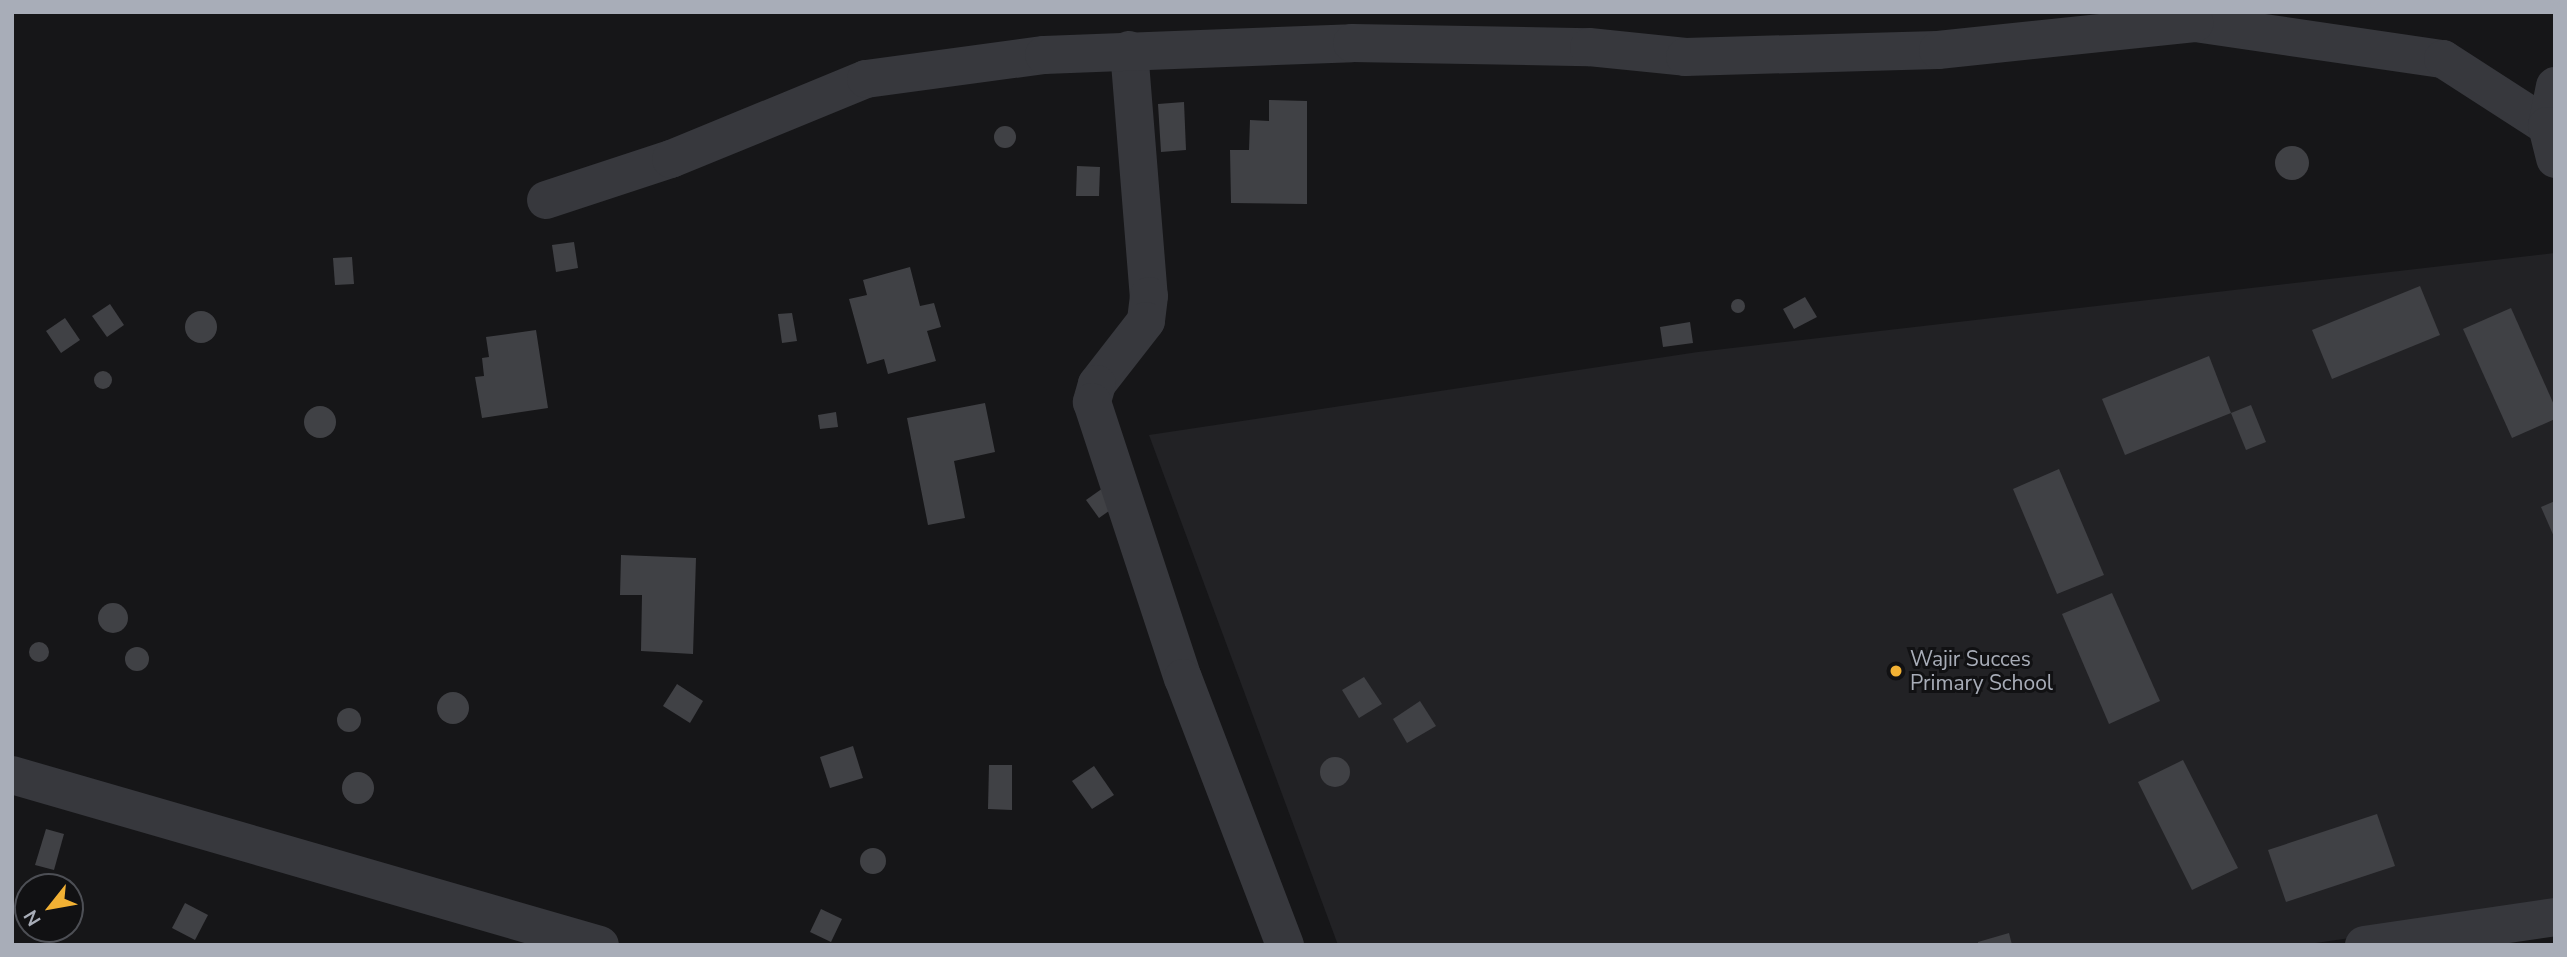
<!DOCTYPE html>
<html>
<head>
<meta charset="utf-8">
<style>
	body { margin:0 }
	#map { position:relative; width:2567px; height:957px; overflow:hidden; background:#161618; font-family:"Nunito Sans",sans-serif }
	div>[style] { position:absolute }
	.built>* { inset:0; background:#222225 }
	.building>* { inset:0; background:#404145 }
	.round { border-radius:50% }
	.street>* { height:38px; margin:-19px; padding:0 19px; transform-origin:19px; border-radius:19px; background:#37383d }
	.dots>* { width:19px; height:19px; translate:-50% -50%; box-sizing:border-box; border:4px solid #111113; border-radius:50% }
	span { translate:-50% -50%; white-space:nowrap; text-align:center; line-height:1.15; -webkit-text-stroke:6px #111113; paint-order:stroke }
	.poi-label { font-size:21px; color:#a8adb8 }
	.left { translate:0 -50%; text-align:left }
	.frame { position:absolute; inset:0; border:14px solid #a8adb8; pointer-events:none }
	.north { position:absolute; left:14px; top:873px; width:70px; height:70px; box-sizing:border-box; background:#111113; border:2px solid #4d4f55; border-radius:50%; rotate:239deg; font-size:19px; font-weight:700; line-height:28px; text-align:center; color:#a8adb8 }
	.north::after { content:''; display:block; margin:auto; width:24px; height:32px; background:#f2b134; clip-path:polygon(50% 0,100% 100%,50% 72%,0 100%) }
</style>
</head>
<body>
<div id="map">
	<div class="built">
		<i style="clip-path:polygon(2555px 253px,2555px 908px,2302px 945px,1338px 945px,1149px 435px,1698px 352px)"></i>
	</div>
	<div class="building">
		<i style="clip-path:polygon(1269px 100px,1307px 101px,1307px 204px,1231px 203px,1230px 150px,1249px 150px,1250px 120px,1269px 121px)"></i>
		<i style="clip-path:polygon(1184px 102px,1186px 150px,1161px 152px,1158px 104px)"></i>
		<i class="round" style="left:994px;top:126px;width:22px;height:22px"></i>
		<i class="round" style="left:2275px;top:146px;width:34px;height:34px"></i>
		<i style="clip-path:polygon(1077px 166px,1100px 167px,1099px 196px,1076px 196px)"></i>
		<i style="clip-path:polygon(574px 242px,578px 268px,556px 272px,552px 245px)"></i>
		<i style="clip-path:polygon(352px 257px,354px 284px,335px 285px,333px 258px)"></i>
		<i style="clip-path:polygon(910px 267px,920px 306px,934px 303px,941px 327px,927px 331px,936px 361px,888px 374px,884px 359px,867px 364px,849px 299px,867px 295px,863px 280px)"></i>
		<i style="clip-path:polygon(2420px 286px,2440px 335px,2332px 379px,2312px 330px)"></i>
		<i style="clip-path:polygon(1805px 297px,1817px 317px,1794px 329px,1783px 309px)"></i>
		<i class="round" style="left:1731px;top:299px;width:14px;height:14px"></i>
		<i style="clip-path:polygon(110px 304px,124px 325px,107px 337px,92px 316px)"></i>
		<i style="clip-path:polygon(2511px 308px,2555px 407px,2555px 419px,2512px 438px,2463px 329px)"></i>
		<i class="round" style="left:185px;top:311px;width:32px;height:32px"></i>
		<i style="clip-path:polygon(792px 313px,797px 341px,782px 343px,778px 314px)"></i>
		<i style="clip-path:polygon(65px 318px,80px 340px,61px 353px,46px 331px)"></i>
		<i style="clip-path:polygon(1690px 322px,1693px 343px,1663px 347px,1660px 327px)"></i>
		<i style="clip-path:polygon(536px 330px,548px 408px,482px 418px,475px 377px,484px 376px,482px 358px,489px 357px,486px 337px)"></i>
		<i style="clip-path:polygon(2209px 356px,2231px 413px,2125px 455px,2102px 399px)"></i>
		<i class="round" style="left:94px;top:371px;width:18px;height:18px"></i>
		<i style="clip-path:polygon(985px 403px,995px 452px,954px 461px,965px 518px,928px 525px,907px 418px)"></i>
		<i style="clip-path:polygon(2251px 405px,2266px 442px,2246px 450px,2231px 413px)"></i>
		<i class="round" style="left:304px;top:406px;width:32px;height:32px"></i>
		<i style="clip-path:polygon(836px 412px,838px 427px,820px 429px,818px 415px)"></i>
		<i style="clip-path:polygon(2059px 469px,2104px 575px,2057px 594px,2013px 489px)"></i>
		<i style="clip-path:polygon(1103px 488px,1116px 506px,1099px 518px,1086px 500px)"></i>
		<i style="clip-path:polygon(2555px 501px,2555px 539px,2541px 507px)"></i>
		<i style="clip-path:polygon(621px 555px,696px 558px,693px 654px,641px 651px,642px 595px,620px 595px)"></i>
		<i style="clip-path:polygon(2112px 593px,2160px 701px,2109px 724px,2062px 614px)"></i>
		<i class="round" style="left:98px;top:603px;width:30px;height:30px"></i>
		<i class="round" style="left:29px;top:642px;width:20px;height:20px"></i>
		<i class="round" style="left:125px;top:647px;width:24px;height:24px"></i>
		<i style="clip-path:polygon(1364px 677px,1382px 704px,1359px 718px,1342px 690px)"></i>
		<i style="clip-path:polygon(677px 684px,703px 701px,690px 723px,663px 706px)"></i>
		<i class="round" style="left:437px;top:692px;width:32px;height:32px"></i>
		<i style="clip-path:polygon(1420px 701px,1436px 726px,1407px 743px,1393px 719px)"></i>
		<i class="round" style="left:337px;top:708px;width:24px;height:24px"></i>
		<i style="clip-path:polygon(853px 746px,863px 778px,830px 788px,820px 757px)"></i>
		<i class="round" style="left:1320px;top:757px;width:30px;height:30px"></i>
		<i style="clip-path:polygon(2183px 760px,2238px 868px,2192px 890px,2138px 782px)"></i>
		<i style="clip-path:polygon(989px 765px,1012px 765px,1012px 810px,988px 809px)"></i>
		<i style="clip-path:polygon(1094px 766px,1114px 795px,1092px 809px,1072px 781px)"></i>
		<i class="round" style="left:342px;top:772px;width:32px;height:32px"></i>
		<i style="clip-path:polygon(2377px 814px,2395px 866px,2286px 902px,2268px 850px)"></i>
		<i style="clip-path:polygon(46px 829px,64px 834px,54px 870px,35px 865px)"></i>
		<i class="round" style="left:860px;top:848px;width:26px;height:26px"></i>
		<i style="clip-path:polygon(185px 903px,208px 915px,195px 940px,172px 928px)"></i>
		<i style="clip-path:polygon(821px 909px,842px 919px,831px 942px,810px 932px)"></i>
		<i style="clip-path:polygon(2009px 933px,2012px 945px,1978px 945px,1978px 942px)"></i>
	</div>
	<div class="street">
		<i style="left:2172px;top:13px;width:25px;rotate:23deg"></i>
		<i style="left:2195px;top:23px;width:251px;rotate:8.3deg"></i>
		<i style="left:2443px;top:59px;width:124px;rotate:32.8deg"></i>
		<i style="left:2547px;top:126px;width:8px;rotate:7deg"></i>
		<i style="left:1129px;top:50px;width:247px;rotate:85.4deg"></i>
		<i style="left:1149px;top:296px;width:25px;rotate:97deg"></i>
		<i style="left:1146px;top:321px;width:80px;rotate:127.9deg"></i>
		<i style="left:1097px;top:384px;width:19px;rotate:106deg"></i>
		<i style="left:1092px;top:402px;width:291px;rotate:71.8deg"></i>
		<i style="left:1183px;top:678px;width:286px;rotate:69.1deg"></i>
		<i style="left:2555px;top:86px;width:41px;rotate:101.3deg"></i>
		<i style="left:2547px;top:126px;width:34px;rotate:76deg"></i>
		<i style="left:546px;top:200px;width:132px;rotate:-18.2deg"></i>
		<i style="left:671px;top:159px;width:211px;rotate:-22.3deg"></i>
		<i style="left:866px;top:79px;width:180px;rotate:-7.7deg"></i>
		<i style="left:1044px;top:55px;width:308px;rotate:-2.2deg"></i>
		<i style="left:1352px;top:43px;width:237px;rotate:1deg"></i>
		<i style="left:1589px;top:47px;width:97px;rotate:5.9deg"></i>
		<i style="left:1685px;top:57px;width:253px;rotate:-1.6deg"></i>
		<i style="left:1938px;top:50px;width:258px;rotate:-6deg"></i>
		<i style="left:12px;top:775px;width:612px;rotate:16.13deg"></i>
		<i style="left:2364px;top:945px;width:193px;rotate:-8.3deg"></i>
	</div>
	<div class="dots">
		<i style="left:1896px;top:671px;background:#f2b134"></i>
	</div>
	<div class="poi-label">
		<span class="left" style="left:1910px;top:671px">Wajir Succes<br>Primary School</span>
	</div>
	<div class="frame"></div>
	<div class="north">N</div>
</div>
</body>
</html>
